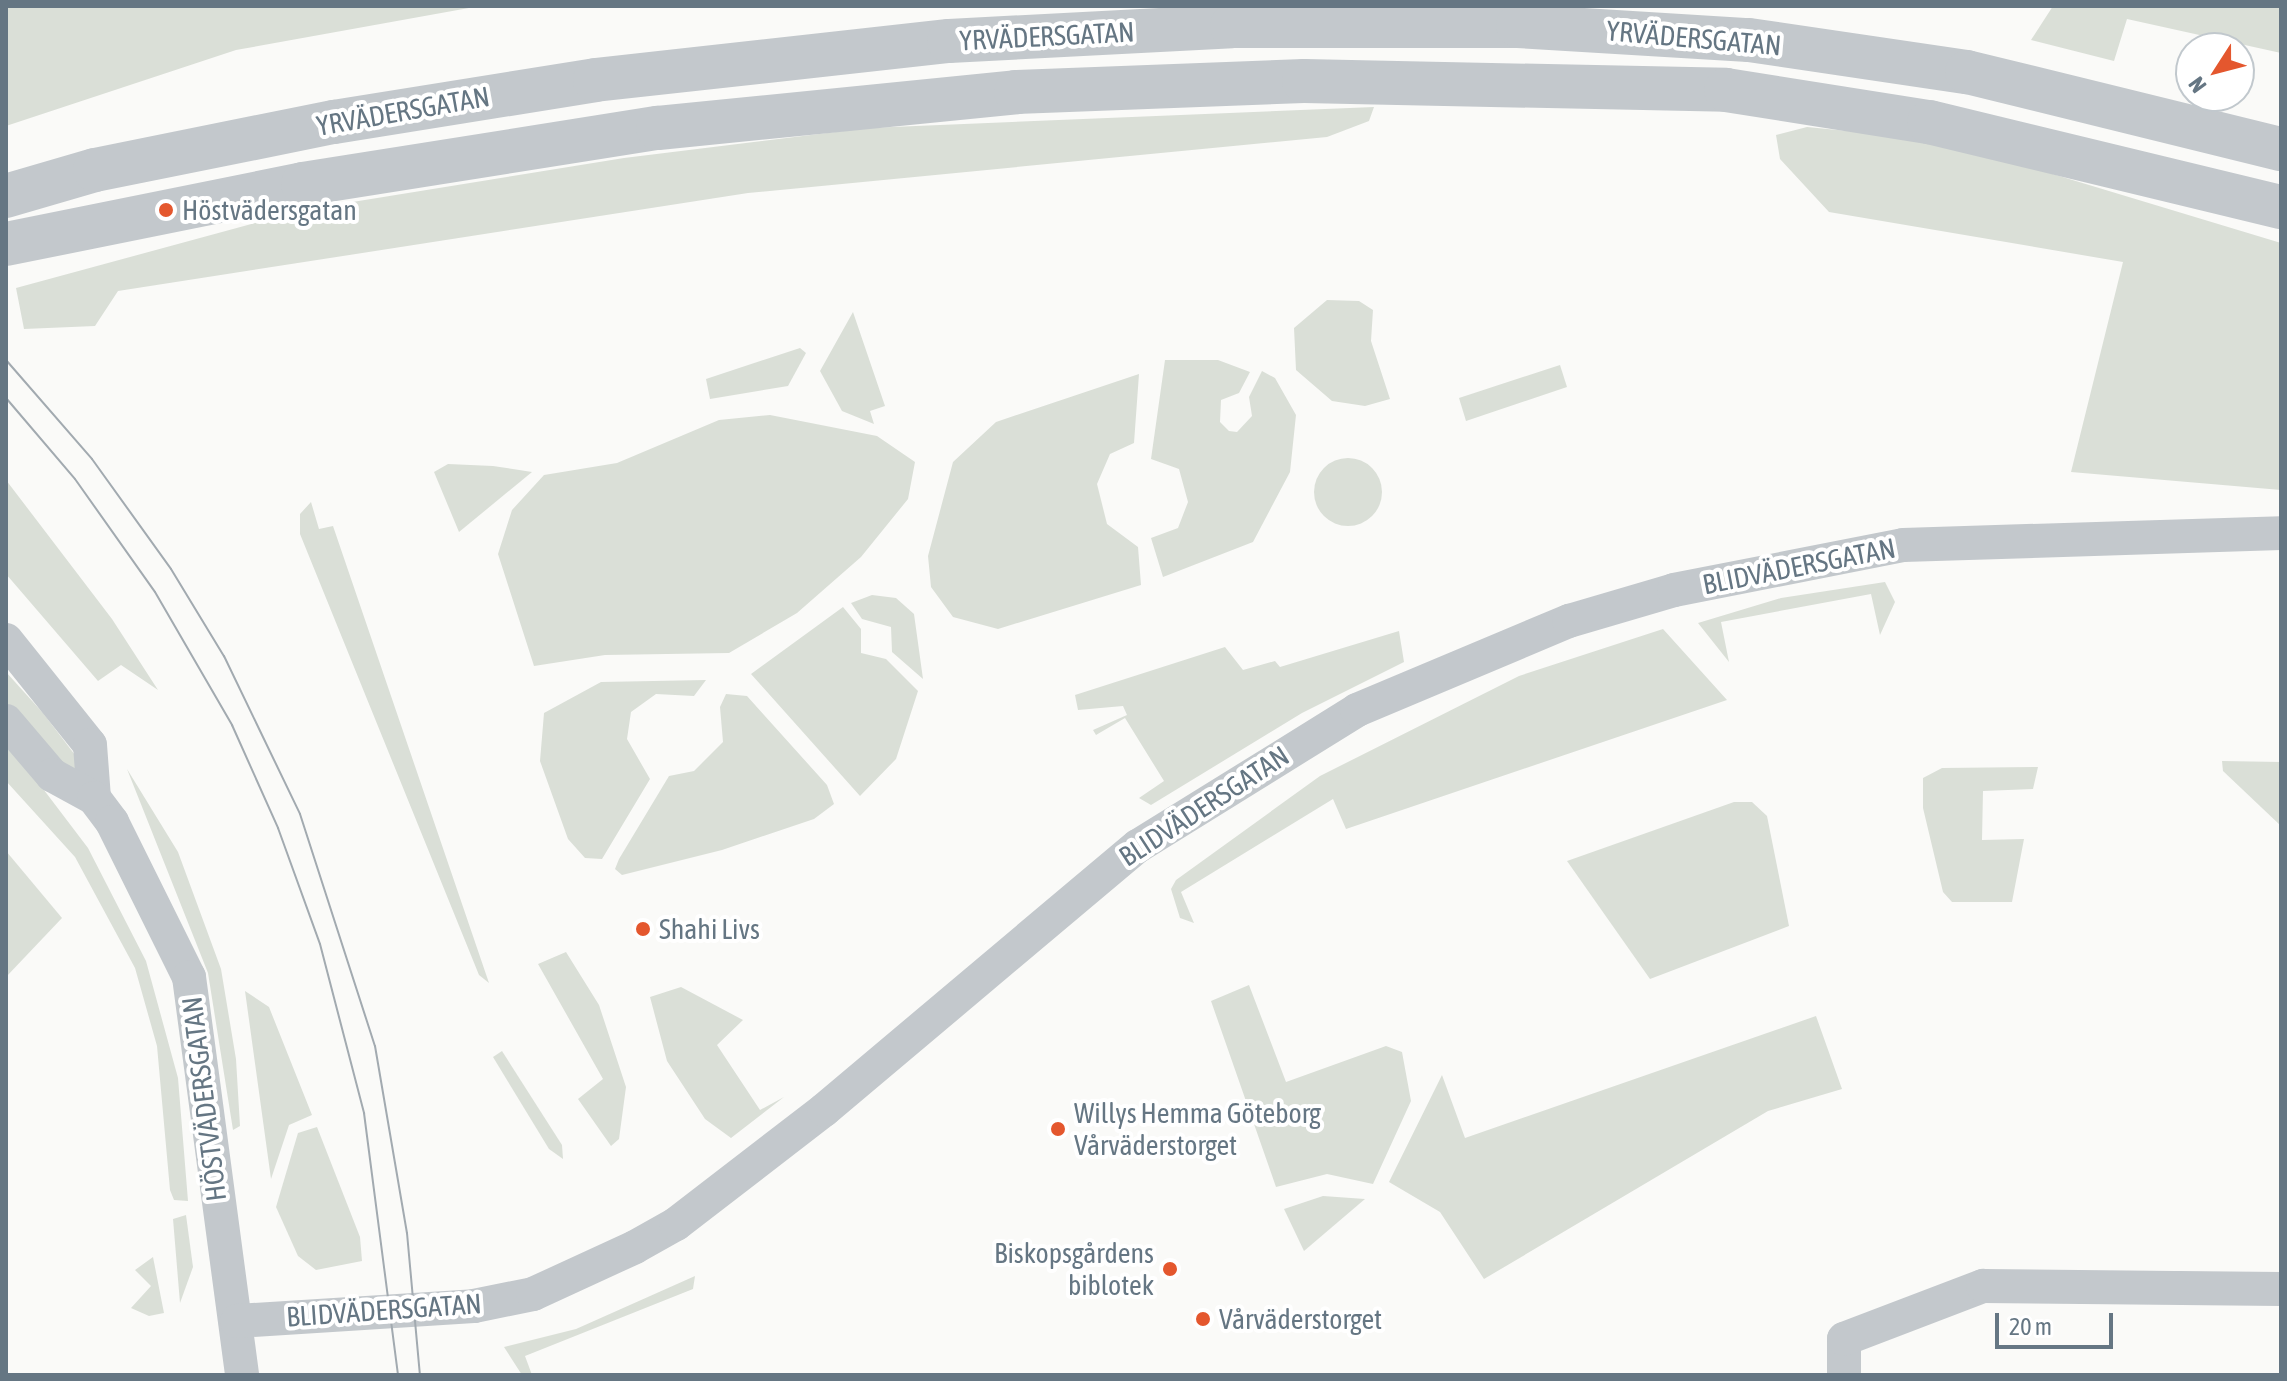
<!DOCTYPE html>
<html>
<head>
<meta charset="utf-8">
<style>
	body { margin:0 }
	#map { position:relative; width:2287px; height:1381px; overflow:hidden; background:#fafaf8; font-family:"Asap Condensed",sans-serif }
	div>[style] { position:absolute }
	.green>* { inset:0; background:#dadfd7 }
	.round { border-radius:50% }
	.minor>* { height:34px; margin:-17px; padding:0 17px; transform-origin:17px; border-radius:17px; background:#c3c8cc }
	.tertiary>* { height:44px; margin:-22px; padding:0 22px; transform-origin:22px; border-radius:22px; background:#c3c8cc }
	.tram>* { height:2px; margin:-1px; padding:0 1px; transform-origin:1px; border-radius:1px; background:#a2aab0 }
	.dots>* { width:22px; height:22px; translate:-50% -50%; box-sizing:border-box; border:4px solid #fff; border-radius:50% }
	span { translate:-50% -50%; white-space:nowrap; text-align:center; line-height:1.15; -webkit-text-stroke:8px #fff; paint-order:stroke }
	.street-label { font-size:28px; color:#657683 }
	.poi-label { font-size:28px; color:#657683 }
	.left { translate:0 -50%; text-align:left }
	.right { translate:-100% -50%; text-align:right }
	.frame { position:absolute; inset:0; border:8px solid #657683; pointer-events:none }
	.north { position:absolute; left:2175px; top:32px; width:80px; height:80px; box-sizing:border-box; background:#fff; border:2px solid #c1c8cd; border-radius:50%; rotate:234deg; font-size:22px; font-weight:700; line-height:32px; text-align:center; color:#657683 }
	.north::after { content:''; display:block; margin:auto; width:28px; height:36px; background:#e4572e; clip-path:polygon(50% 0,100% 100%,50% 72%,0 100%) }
	.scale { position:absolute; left:1995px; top:1313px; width:118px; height:36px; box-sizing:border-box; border:4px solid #657683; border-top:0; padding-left:10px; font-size:24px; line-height:28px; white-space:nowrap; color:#657683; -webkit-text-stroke:6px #fff; paint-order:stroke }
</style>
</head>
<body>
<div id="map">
	<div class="green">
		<i style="clip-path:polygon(6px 6px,480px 6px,236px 50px,6px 126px)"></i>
		<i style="clip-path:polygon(2053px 6px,2281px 6px,2281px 53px,2127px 19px,2114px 61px,2031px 40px)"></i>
		<i style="clip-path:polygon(1374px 107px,1369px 121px,1327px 137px,748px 193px,118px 291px,95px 326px,24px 329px,16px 288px,303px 210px,624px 158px,868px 128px)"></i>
		<i style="clip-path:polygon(1807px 127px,1940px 140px,2281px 243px,2281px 490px,2071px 472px,2123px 262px,1829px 212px,1780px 159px,1776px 135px)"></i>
		<i style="clip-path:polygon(1327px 300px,1359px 301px,1373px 310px,1371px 341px,1390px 399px,1365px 406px,1332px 401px,1296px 370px,1294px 328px)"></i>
		<i style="clip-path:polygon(853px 312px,885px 406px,870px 411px,874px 424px,842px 411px,820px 371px)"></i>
		<i style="clip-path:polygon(800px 348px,806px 353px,788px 386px,710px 399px,706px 379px)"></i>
		<i style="clip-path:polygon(1165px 360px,1218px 360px,1250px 372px,1239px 393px,1221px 400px,1220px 422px,1229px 431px,1237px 432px,1252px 416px,1249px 397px,1262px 371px,1275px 378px,1296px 415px,1290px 472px,1253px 542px,1163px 577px,1151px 538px,1178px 528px,1188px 502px,1179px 469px,1151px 459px)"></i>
		<i style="clip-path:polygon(1560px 365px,1567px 387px,1466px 421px,1459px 398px)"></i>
		<i style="clip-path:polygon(1139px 374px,1134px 443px,1110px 454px,1097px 484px,1107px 524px,1138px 547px,1141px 585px,998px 629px,953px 617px,931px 587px,928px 556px,953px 462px,996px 422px)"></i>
		<i style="clip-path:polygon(770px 415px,877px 436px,915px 462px,908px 499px,861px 557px,797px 613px,729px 653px,605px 655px,534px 666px,498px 554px,512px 510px,544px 475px,617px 463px,719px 420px)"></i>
		<i class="round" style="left:1314px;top:458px;width:68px;height:68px"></i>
		<i style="clip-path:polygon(448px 464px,493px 466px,532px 472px,459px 532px,434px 472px)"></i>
		<i style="clip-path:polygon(6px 480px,112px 619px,158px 690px,121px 665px,98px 681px,6px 574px)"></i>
		<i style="clip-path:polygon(311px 502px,319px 529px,333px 526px,489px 983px,479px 975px,300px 534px,300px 514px)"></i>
		<i style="clip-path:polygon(1885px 582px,1895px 602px,1880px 635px,1871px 594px,1721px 622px,1729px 662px,1698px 623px,1781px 598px)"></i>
		<i style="clip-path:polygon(872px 595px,896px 598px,914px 614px,923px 679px,892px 652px,891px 627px,862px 619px,851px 603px)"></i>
		<i style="clip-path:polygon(843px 607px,861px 629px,861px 653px,886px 659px,918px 691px,896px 759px,860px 796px,751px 674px)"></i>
		<i style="clip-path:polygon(1663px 629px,1727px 700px,1346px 829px,1333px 799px,1181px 892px,1194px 923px,1180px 918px,1171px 889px,1176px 880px,1320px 776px,1519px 676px)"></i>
		<i style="clip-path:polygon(1399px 631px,1404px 662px,1302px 713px,1151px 805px,1139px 798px,1164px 781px,1125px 718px,1096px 735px,1093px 730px,1127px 715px,1123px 706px,1078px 710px,1075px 695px,1225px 647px,1243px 670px,1275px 661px,1280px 667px)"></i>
		<i style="clip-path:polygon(6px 672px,43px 713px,88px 772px,72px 783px,6px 704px)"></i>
		<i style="clip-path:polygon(706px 680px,694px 696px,656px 694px,631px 712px,627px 739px,650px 779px,602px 859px,585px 858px,568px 839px,540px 761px,544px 713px,601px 682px)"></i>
		<i style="clip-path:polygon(726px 694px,747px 696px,827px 785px,834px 804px,814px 819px,722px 850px,622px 875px,615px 869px,619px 859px,669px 776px,694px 771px,723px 742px,720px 707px)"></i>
		<i style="clip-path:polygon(6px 740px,88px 848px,146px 961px,178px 1078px,188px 1201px,174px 1200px,170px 1190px,157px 1046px,135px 968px,75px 857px,6px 781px)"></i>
		<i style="clip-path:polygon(2222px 761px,2281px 762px,2281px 826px,2223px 771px)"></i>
		<i style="clip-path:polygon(2038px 767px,2033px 789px,1983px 791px,1982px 840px,2024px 839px,2012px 902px,1952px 902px,1943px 892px,1923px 808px,1923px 778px,1942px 768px)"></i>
		<i style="clip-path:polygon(127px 769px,178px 852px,221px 969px,236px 1059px,240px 1126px,233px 1130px,208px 973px)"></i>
		<i style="clip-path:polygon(1734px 802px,1752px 802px,1767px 816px,1789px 926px,1650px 979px,1567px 861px)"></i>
		<i style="clip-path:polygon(6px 851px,62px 918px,6px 977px)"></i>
		<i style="clip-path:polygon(566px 952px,599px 1005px,626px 1087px,619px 1139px,611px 1146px,578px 1099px,603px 1079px,538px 964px)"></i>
		<i style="clip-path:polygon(1249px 985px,1286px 1082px,1386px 1046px,1402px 1052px,1411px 1101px,1373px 1184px,1327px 1174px,1276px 1187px,1211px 1001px)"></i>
		<i style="clip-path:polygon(681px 987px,743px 1020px,717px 1045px,760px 1110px,784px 1097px,731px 1138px,705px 1119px,667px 1061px,650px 997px)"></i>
		<i style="clip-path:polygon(245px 991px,269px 1007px,312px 1115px,289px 1125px,271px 1179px)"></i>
		<i style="clip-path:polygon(1816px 1016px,1842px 1089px,1768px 1111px,1484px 1279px,1440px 1212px,1389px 1182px,1442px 1075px,1465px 1138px)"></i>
		<i style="clip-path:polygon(502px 1051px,562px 1145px,563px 1159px,549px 1149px,493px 1057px)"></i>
		<i style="clip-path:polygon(317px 1127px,360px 1237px,362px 1261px,316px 1270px,298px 1256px,276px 1207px,298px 1133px)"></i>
		<i style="clip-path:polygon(1323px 1196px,1365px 1199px,1304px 1251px,1284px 1209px)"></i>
		<i style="clip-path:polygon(186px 1215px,193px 1267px,180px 1303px,173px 1219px)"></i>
		<i style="clip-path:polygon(153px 1257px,164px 1313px,149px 1316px,131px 1308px,151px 1286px,135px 1270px)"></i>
		<i style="clip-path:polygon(695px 1276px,693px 1289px,525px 1356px,532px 1375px,522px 1375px,504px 1347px,576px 1329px)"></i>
	</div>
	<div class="minor">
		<i style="left:6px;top:640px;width:134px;rotate:51.3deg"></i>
		<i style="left:90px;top:745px;width:53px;rotate:85.7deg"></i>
		<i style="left:6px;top:721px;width:71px;rotate:49.6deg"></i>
		<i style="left:52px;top:775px;width:48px;rotate:28.7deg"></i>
		<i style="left:94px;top:798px;width:30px;rotate:53deg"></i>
		<i style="left:112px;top:822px;width:173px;rotate:63.6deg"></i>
		<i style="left:189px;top:977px;width:402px;rotate:82.4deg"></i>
		<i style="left:237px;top:1321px;width:237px;rotate:-3.6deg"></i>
		<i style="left:474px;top:1306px;width:60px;rotate:-11.5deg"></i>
		<i style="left:533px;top:1294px;width:112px;rotate:-24.7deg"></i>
		<i style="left:635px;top:1247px;width:47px;rotate:-29.3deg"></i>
		<i style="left:676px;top:1224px;width:187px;rotate:-37.6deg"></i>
		<i style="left:824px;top:1110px;width:410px;rotate:-40.1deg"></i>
		<i style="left:1138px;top:846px;width:258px;rotate:-31.8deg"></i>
		<i style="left:1357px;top:710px;width:230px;rotate:-22.8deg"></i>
		<i style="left:1569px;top:621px;width:109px;rotate:-16.4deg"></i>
		<i style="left:1674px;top:590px;width:233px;rotate:-11.1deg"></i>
		<i style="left:1903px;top:545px;width:378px;rotate:-1.8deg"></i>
		<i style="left:1844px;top:1375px;width:36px;rotate:-90deg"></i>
		<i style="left:1844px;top:1339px;width:149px;rotate:-20.9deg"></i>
		<i style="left:1983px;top:1286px;width:298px;rotate:0.6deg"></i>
	</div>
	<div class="tertiary">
		<i style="left:6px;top:196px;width:93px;rotate:-16.3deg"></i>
		<i style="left:95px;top:170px;width:244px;rotate:-11.4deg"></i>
		<i style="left:334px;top:122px;width:264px;rotate:-9.1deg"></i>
		<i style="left:595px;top:80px;width:356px;rotate:-6.3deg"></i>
		<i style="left:949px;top:41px;width:283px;rotate:-3deg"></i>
		<i style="left:1232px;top:26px;width:286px"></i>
		<i style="left:1518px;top:26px;width:231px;rotate:3.5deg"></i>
		<i style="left:1749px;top:40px;width:220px;rotate:8.4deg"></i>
		<i style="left:1967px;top:72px;width:323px;rotate:13.8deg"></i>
		<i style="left:6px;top:244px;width:303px;rotate:-11.4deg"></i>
		<i style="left:303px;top:184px;width:359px;rotate:-9deg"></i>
		<i style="left:658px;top:128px;width:360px;rotate:-5.7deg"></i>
		<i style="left:1016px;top:92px;width:288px;rotate:-2.2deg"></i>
		<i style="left:1304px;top:81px;width:422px;rotate:1.2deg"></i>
		<i style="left:1726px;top:90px;width:206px;rotate:9deg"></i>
		<i style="left:1929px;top:122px;width:362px;rotate:13.6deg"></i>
	</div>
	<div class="tram">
		<i style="left:6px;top:360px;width:131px;rotate:49deg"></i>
		<i style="left:92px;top:459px;width:135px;rotate:54.3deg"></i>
		<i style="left:171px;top:569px;width:102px;rotate:58.7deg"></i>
		<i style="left:224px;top:656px;width:175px;rotate:64.3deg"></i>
		<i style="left:300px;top:814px;width:244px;rotate:72.1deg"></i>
		<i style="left:375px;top:1046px;width:190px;rotate:80.3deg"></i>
		<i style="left:407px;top:1233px;width:143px;rotate:84.8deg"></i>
		<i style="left:6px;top:398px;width:106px;rotate:49.6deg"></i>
		<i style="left:75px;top:479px;width:138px;rotate:54.7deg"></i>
		<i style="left:155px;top:592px;width:154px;rotate:59.9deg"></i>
		<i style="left:232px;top:725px;width:113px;rotate:65.9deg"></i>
		<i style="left:278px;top:828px;width:123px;rotate:70.1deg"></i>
		<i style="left:320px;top:944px;width:175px;rotate:75.4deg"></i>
		<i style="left:364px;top:1113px;width:264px;rotate:82.6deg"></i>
	</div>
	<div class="dots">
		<i style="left:166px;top:210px;background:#e4572e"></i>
		<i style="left:643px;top:929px;background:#e4572e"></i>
		<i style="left:1058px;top:1129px;background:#e4572e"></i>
		<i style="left:1170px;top:1269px;background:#e4572e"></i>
		<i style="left:1203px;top:1319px;background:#e4572e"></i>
	</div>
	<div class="street-label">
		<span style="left:1047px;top:36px;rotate:-3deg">YRVÄDERSGATAN</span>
		<span style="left:1694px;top:38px;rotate:5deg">YRVÄDERSGATAN</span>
		<span style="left:403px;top:111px;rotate:-10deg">YRVÄDERSGATAN</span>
		<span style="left:1799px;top:566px;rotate:-11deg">BLIDVÄDERSGATAN</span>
		<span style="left:1204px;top:806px;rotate:-33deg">BLIDVÄDERSGATAN</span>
		<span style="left:204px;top:1099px;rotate:-97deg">HÖSTVÄDERSGATAN</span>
		<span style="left:384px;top:1310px;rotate:-4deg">BLIDVÄDERSGATAN</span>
	</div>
	<div class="poi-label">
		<span class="left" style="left:182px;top:210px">Höstvädersgatan</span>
		<span class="left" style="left:659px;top:929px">Shahi Livs</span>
		<span class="left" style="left:1074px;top:1129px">Willys Hemma Göteborg<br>Vårväderstorget</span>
		<span class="right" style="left:1154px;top:1269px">Biskopsgårdens<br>biblotek</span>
		<span class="left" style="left:1219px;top:1319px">Vårväderstorget</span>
	</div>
	<div class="frame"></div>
	<div class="north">N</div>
	<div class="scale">20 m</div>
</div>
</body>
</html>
